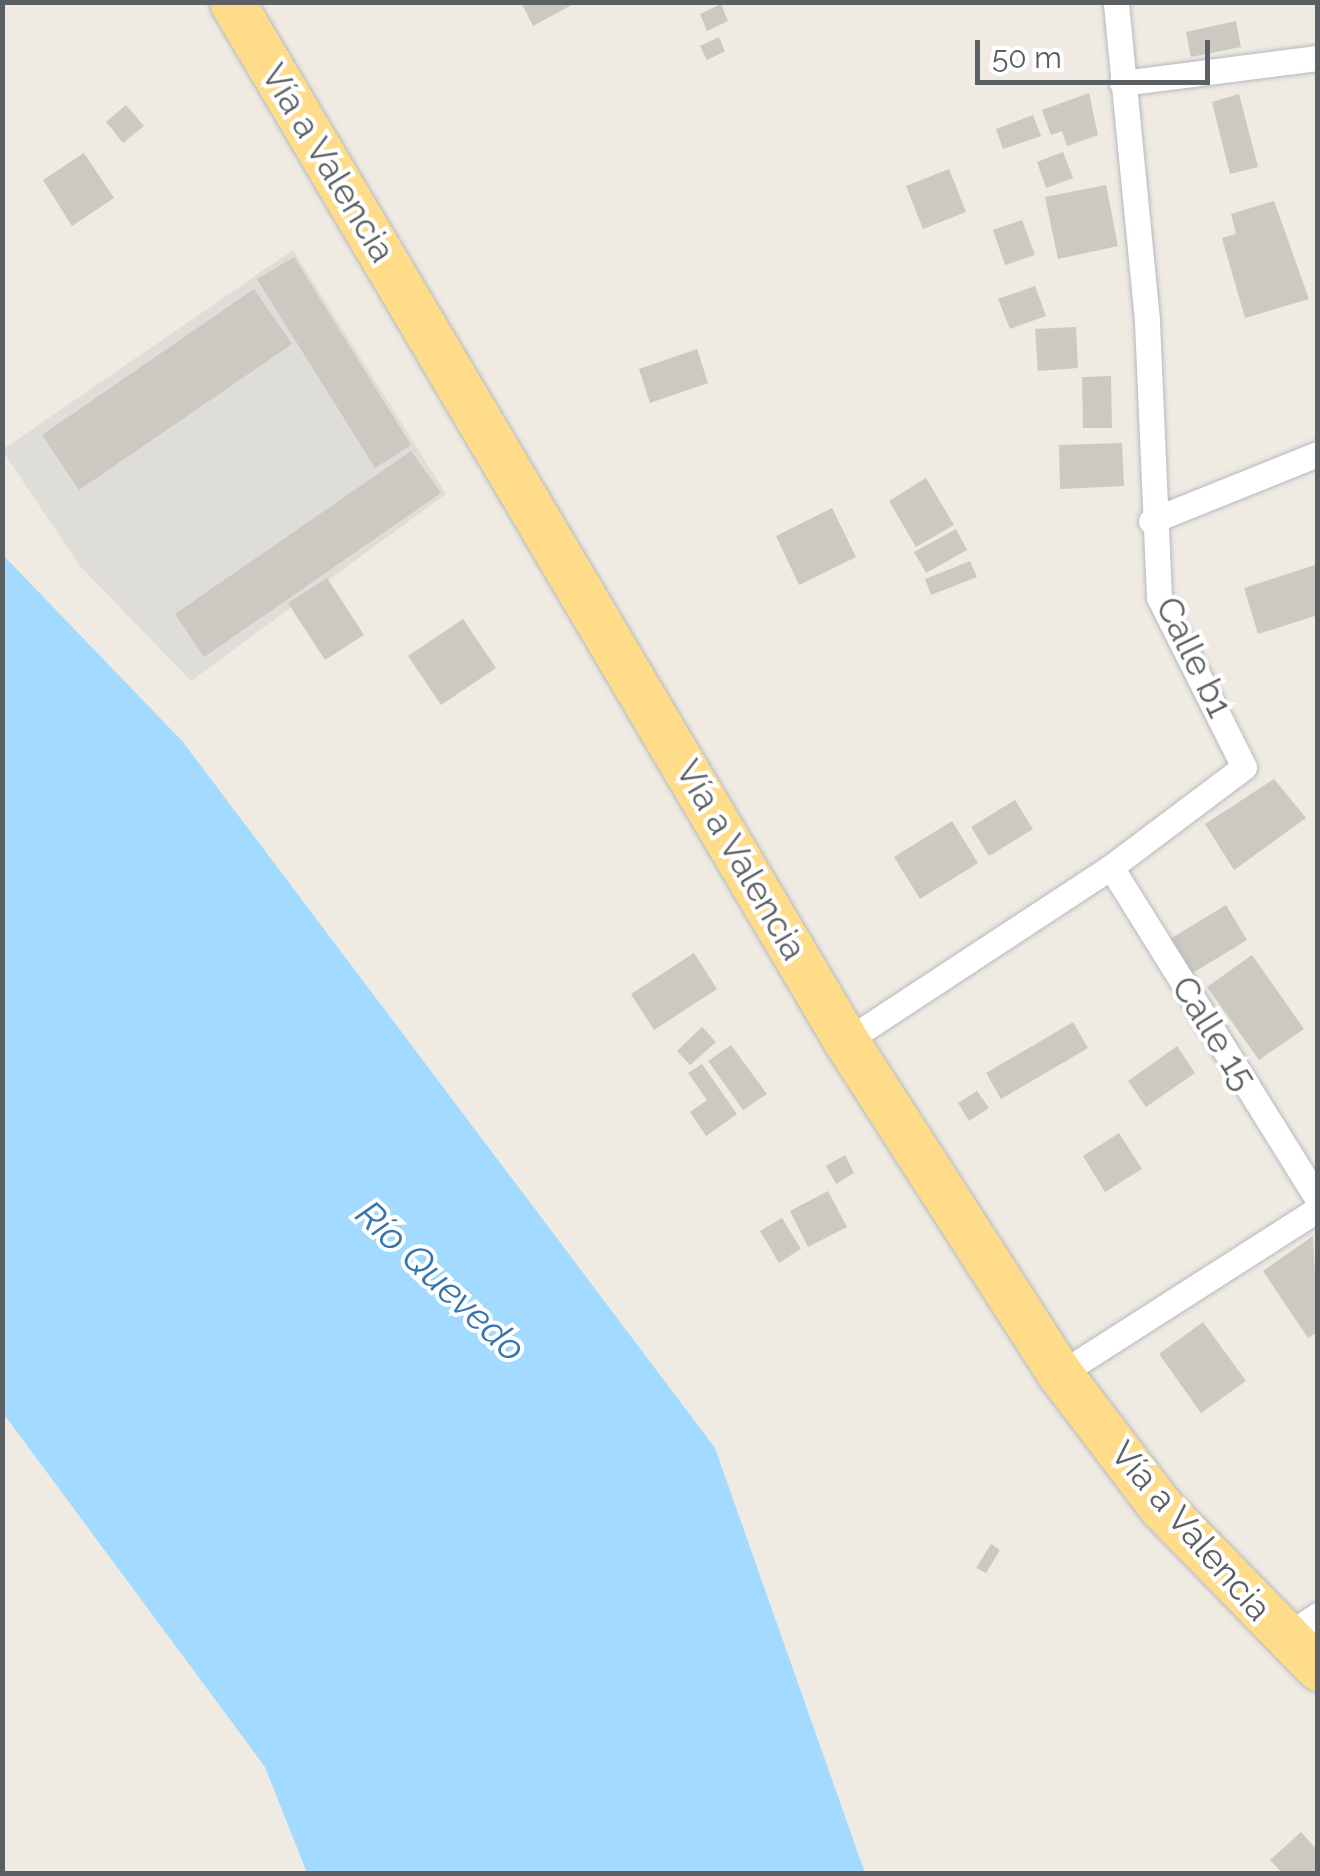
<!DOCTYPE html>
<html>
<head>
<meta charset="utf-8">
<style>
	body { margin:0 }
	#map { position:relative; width:1320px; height:1876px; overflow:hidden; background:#efebe3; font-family:Raleway,sans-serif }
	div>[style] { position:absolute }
	.industrial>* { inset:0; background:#dfddd7 }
	.water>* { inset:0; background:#a2dbff }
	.building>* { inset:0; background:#ccc8c2 }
	.roads { filter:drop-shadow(0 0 2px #b5b9be) drop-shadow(0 0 2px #b5b9be) }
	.street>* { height:25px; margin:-12.5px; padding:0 12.5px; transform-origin:12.5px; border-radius:12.5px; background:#fff }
	.highway>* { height:45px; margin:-22.5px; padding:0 22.5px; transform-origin:22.5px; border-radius:22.5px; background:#ffdc89 }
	span { translate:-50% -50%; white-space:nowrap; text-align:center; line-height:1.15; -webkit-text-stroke:8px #fff; paint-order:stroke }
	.street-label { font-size:35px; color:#5b6064 }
	.water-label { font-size:38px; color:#3676af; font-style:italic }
	.frame { position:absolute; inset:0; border:5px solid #5b6064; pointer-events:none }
	.scale { position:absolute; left:975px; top:40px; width:235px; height:45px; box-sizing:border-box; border:5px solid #5b6064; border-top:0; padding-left:12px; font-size:30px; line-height:35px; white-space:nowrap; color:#5b6064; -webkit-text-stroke:8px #fff; paint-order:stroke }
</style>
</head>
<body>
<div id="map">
	<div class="industrial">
		<i style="clip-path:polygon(293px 250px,446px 494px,191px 681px,79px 565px,2px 450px)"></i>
	</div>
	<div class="water">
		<i style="clip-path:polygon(3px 555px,183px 742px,715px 1448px,865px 1873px,307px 1873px,265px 1767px,3px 1413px)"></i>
	</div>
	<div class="building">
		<i style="clip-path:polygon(521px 2px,577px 2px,533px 26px)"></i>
		<i style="clip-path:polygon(721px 4px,728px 21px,707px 31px,700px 14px)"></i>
		<i style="clip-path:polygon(1236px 21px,1241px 47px,1191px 57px,1186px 32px)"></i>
		<i style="clip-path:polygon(719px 37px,725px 51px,707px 60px,700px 46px)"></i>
		<i style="clip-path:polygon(1089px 93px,1098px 135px,1067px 146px,1062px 131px,1051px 135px,1042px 110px)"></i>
		<i style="clip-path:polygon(1239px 94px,1258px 167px,1230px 174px,1212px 102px)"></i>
		<i style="clip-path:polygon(126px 105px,144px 126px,123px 143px,106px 122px)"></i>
		<i style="clip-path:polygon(1033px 115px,1041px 136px,1003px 149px,996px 129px)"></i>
		<i style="clip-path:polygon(1063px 152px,1073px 178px,1046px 188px,1037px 162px)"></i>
		<i style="clip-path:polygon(84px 153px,114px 198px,72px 226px,43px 180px)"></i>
		<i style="clip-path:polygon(949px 169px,966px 212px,923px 229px,906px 186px)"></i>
		<i style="clip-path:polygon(1106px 185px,1118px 246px,1058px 259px,1045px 197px)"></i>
		<i style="clip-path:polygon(1274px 201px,1309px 299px,1245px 318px,1222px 238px,1236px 234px,1231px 214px)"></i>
		<i style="clip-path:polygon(1022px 220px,1035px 255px,1005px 265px,993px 230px)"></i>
		<i style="clip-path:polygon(294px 257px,411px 445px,375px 468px,257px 279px)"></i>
		<i style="clip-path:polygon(1035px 286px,1046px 316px,1010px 329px,998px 299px)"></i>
		<i style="clip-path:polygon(254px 289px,292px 344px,79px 490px,42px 435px)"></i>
		<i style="clip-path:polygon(1076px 327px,1078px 368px,1038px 371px,1035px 329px)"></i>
		<i style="clip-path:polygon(697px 349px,708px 383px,650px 403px,639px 369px)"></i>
		<i style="clip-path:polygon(1111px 376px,1112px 428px,1083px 428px,1082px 377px)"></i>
		<i style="clip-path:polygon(1122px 443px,1124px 486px,1060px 489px,1059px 445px)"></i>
		<i style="clip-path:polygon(411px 451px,441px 493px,204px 657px,175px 614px)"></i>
		<i style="clip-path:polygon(926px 478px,954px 525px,916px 547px,889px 501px)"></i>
		<i style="clip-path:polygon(832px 508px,856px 557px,799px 585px,776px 536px)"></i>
		<i style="clip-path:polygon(956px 529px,967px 550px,926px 573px,914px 552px)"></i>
		<i style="clip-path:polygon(970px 561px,977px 577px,931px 595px,925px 579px)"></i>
		<i style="clip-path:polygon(1315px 565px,1318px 615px,1258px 634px,1244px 588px)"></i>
		<i style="clip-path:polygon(327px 578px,364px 635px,325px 660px,288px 603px)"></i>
		<i style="clip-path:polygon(463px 619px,496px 668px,441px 705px,408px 656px)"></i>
		<i style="clip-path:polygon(1274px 779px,1306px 818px,1234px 870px,1205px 824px)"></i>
		<i style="clip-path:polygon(1015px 800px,1033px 829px,989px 856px,971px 827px)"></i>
		<i style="clip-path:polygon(952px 821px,978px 863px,920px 899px,894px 857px)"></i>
		<i style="clip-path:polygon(1226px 905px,1247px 940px,1186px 977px,1165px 942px)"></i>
		<i style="clip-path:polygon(694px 953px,717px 989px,654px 1030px,631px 994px)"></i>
		<i style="clip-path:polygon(1252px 955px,1304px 1029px,1259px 1060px,1207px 987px)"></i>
		<i style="clip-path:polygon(1073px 1022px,1088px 1048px,1001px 1099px,986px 1073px)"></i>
		<i style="clip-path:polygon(702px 1027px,716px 1042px,690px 1065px,677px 1051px)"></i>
		<i style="clip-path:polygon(731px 1045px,767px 1094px,743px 1110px,708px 1061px)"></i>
		<i style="clip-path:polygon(1177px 1046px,1195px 1073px,1146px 1107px,1128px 1081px)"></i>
		<i style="clip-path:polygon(702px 1064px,737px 1114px,706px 1136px,690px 1112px,707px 1100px,688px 1073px)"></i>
		<i style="clip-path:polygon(977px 1091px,989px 1108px,969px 1121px,958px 1103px)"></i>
		<i style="clip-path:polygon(1119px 1133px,1142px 1169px,1105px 1192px,1083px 1156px)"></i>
		<i style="clip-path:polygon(845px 1155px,854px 1173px,836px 1184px,826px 1166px)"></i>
		<i style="clip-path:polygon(828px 1191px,847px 1227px,808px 1247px,790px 1211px)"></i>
		<i style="clip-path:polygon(782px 1218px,801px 1249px,779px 1263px,760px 1231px)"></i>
		<i style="clip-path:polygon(1313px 1236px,1318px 1332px,1308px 1338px,1263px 1271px)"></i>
		<i style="clip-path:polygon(1203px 1322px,1246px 1381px,1201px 1413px,1159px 1354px)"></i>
		<i style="clip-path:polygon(991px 1544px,1000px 1550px,986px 1573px,976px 1568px)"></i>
		<i style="clip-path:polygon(1301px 1832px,1318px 1851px,1318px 1874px,1283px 1874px,1270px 1860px)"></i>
	</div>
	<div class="roads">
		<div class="street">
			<i style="left:1122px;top:83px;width:198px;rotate:-7.3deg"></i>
			<i style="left:1151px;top:521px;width:180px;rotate:-21.9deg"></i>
			<i style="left:1111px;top:867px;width:391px;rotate:58.1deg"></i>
			<i style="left:846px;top:1041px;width:317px;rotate:-33.3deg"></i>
			<i style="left:1111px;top:867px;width:166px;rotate:-36.9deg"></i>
			<i style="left:1244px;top:767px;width:190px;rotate:-116.6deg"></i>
			<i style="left:1159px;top:597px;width:277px;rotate:-92.5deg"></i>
			<i style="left:1147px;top:320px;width:320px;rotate:-95.6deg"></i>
			<i style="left:1060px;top:1374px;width:306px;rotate:-32.6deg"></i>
			<i style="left:1285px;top:1637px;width:40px;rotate:-34deg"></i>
		</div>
		<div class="highway">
			<i style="left:232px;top:2px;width:1207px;rotate:59.42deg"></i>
			<i style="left:846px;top:1041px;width:396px;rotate:57.3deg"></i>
			<i style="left:1060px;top:1374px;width:167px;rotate:52.8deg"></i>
			<i style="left:1161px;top:1507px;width:225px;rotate:45.7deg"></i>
		</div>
	</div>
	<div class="street-label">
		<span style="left:328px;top:163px;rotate:59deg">Vía a Valencia</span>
		<span style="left:1194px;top:657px;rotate:64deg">Calle b1</span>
		<span style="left:741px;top:860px;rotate:60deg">Vía a Valencia</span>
		<span style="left:1214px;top:1033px;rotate:58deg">Calle 15</span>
		<span style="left:1191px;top:1531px;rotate:49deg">Vía a Valencia</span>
	</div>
	<div class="water-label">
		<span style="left:441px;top:1281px;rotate:43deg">Río Quevedo</span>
	</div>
	<div class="frame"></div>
	<div class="scale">50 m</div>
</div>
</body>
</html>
